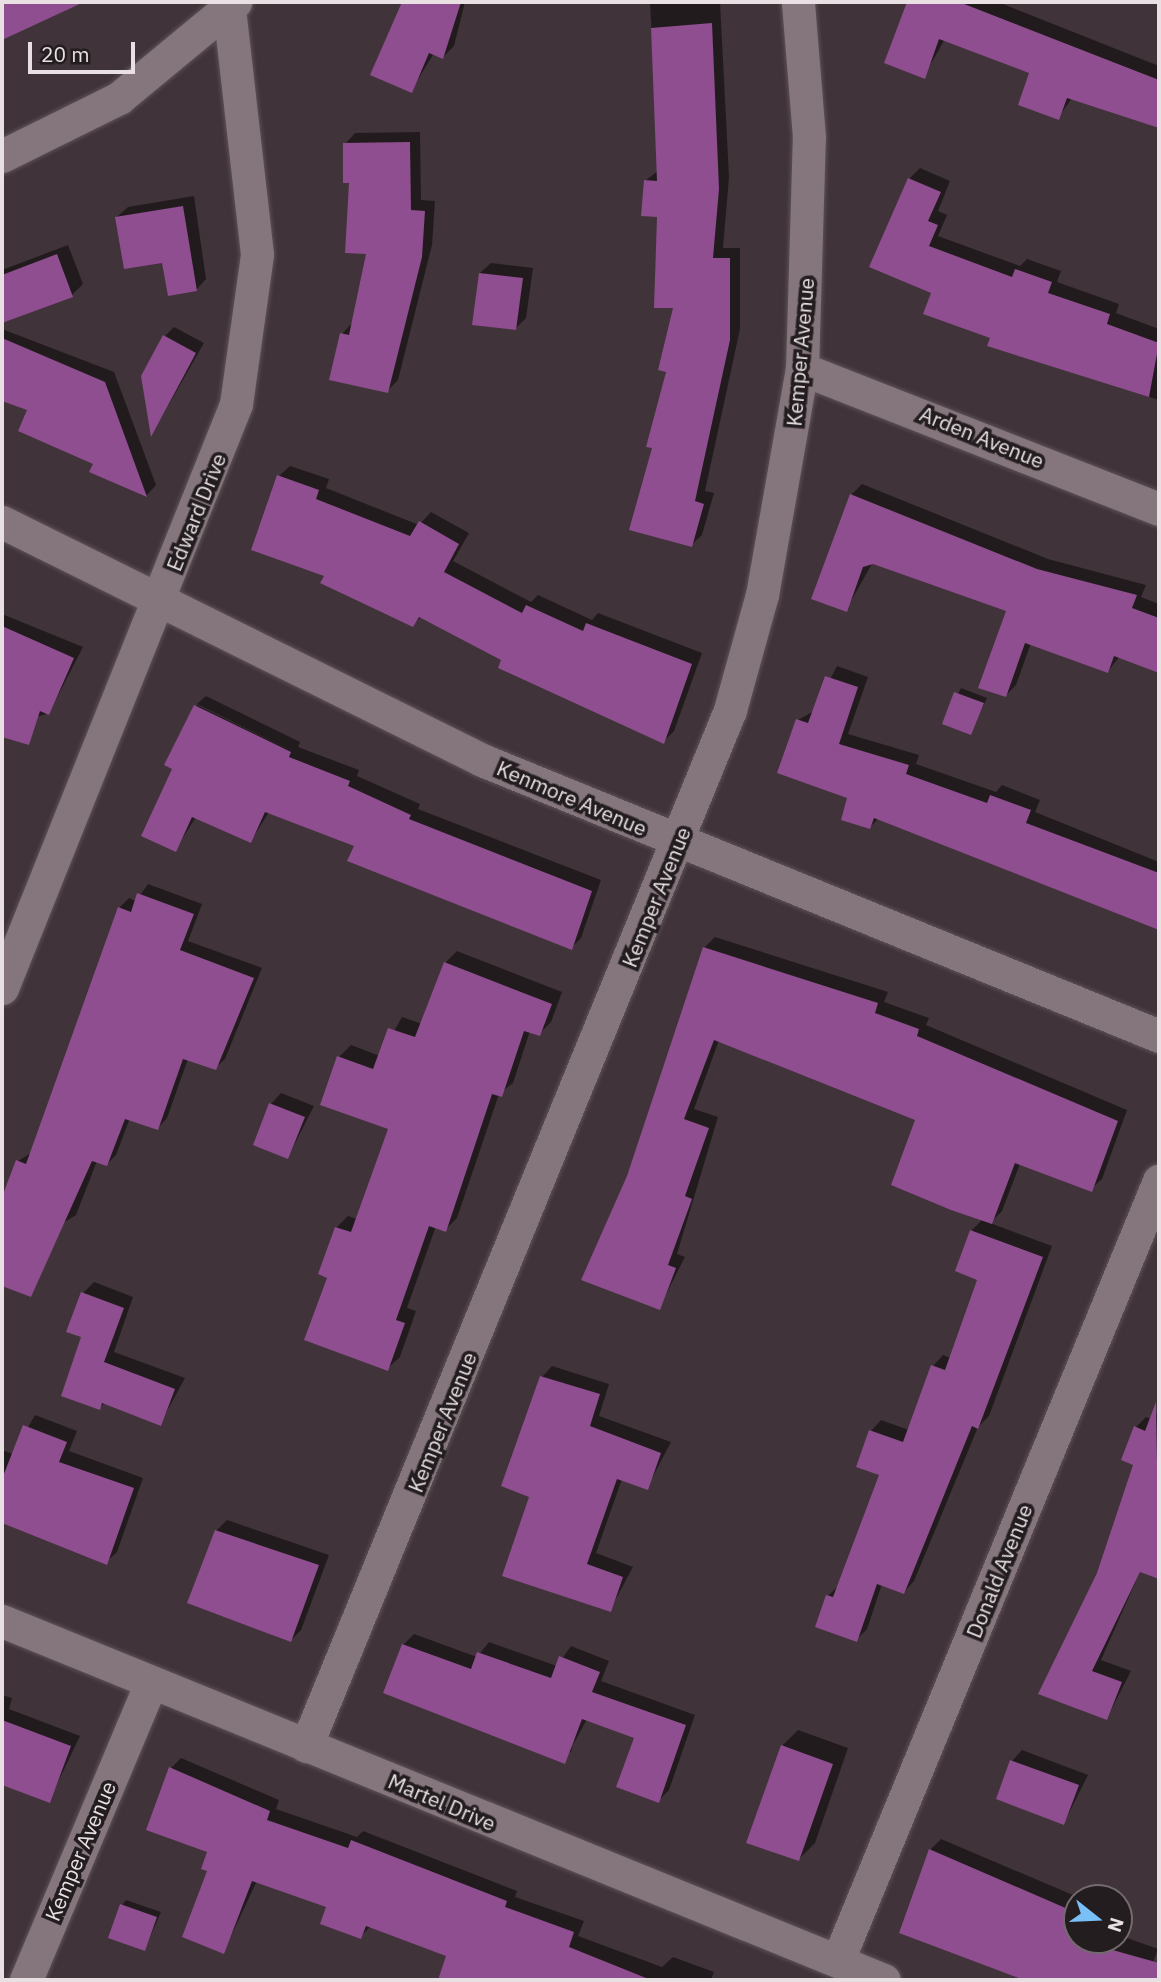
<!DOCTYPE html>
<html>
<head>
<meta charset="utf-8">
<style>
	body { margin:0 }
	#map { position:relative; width:1161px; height:1982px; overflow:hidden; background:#403339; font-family:"IBM Plex Sans",sans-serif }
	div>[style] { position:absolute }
	.shadow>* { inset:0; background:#0007 }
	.building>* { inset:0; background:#8e4e8f }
	.roads { filter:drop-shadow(0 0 2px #5c5257) drop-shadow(0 0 2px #5c5257) }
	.minor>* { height:33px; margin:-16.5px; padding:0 16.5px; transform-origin:16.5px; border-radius:16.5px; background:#85767d }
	span { translate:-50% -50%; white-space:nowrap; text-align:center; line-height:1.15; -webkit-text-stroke:7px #231d20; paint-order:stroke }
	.street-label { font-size:21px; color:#e8e0e3 }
	.frame { position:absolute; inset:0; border:4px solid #e8e0e3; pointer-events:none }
	.north { position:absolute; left:1063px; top:1884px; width:70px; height:70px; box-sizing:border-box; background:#231d20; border:2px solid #726b6e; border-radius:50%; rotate:108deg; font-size:19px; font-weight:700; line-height:28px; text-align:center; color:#e8e0e3 }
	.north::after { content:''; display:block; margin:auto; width:24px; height:32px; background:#79bff8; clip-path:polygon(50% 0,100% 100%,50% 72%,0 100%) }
	.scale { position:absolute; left:28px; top:42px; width:107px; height:32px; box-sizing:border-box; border:4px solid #e8e0e3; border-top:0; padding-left:9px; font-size:21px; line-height:24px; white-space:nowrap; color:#e8e0e3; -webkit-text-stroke:5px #231d20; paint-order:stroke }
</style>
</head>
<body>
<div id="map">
	<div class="shadow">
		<i style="clip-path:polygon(2px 2px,65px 2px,2px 38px)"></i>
		<i style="clip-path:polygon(403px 2px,465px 2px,454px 46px,443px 57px,434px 53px,411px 91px,372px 74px)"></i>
		<i style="clip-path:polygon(650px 2px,720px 2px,729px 177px,723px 248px,740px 248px,740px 329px,705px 491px,714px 493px,702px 535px,691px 545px,655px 447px,675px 307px,659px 215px,645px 181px,659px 170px)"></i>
		<i style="clip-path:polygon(909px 2px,998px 2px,1159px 66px,1159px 126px,1072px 98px,1058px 118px,1032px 72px,945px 39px,924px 76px,886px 62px)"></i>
		<i style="clip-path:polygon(420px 132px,421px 200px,435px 201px,432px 245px,398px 380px,387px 391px,342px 334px,353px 322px,368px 252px,345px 144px,355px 133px)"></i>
		<i style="clip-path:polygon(920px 168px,950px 181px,938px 211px,947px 215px,938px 236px,1020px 266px,1027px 259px,1061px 271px,1057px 282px,1119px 304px,1116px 313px,1159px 329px,1159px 400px,989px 345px,992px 337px,933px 292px,909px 179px)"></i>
		<i style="clip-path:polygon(194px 196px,206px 279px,196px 290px,117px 217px,128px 207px)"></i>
		<i style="clip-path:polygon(68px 245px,83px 284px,72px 295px,2px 321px,2px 270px)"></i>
		<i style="clip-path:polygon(491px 263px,533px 268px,526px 318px,516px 328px,480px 273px)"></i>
		<i style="clip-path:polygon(174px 327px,204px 343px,152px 434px,164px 337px)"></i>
		<i style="clip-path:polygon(2px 329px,114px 372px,156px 485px,147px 495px,92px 471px,95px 463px,30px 409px,2px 399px)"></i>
		<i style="clip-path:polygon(290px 466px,329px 479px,326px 488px,419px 525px,431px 512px,469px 533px,453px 561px,531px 602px,538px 595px,592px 620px,598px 613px,702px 653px,674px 731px,663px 742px,422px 616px,412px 625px,326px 575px,279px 476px)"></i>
		<i style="clip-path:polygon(862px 484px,1048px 559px,1146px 585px,1141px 597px,1159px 604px,1159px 672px,1120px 656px,1108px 671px,1031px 643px,1016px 685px,1006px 695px,1008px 610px,873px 562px,846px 610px,851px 495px)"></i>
		<i style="clip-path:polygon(2px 614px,83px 647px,49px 713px,37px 717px,2px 703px)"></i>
		<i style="clip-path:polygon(837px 666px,868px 677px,848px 734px,919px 755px,916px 764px,996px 792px,1002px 785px,1040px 800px,1035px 812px,1159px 862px,1159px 927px,879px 818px,870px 827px,798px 720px,814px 711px)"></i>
		<i style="clip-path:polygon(961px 688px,987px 698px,970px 733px,944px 723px)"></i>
		<i style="clip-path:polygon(206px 696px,300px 742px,298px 747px,359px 770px,357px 776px,420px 804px,418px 809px,601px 880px,581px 938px,571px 948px,356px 845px,269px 812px,251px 841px,196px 817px,175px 850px,174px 768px,197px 705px,300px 755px,197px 704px)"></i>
		<i style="clip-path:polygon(148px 884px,202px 904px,188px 941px,262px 968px,225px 1059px,215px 1068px,188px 1059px,167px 1118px,158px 1128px,130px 1118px,116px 1155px,107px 1164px,97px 1161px,76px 1215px,63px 1223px,31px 1295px,2px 1285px,2px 1202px,18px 1161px,31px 1153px,119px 908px,129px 898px,136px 901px)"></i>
		<i style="clip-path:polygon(715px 937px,888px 992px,884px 1002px,929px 1018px,926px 1025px,1127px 1110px,1102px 1179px,1091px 1189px,1020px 1164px,1002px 1211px,990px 1223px,1052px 1246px,989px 1416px,978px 1427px,914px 1581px,904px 1592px,882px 1584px,867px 1629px,856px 1640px,828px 1596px,839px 1585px,881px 1474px,871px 1431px,881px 1420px,909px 1430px,933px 1366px,943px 1355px,951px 1358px,979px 1278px,971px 1231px,983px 1219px,918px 1119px,719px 1040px,694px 1109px,718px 1117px,677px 1254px,685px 1257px,659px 1308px,628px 1176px,704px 948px)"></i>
		<i style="clip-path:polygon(457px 951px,562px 992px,551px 1022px,539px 1034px,530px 1031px,513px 1083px,499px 1094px,457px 1218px,445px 1230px,436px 1226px,407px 1308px,416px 1311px,400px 1357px,388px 1368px,329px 1277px,336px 1228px,348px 1216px,357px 1219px,391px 1128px,339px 1057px,351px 1045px,380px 1056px,402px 1017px,422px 1024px,445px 963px)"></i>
		<i style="clip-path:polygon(281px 1093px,314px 1106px,288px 1157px,271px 1104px)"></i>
		<i style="clip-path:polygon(94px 1282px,133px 1297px,114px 1352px,185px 1378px,160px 1424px,105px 1403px,99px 1408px,84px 1336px,83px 1293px)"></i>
		<i style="clip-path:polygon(552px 1366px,609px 1384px,599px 1416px,671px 1442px,647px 1488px,622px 1479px,596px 1553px,633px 1567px,610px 1610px,531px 1496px,503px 1485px,542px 1377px)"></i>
		<i style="clip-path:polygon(1159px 1407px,1159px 1529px,1101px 1660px,1131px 1671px,1107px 1718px,1040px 1693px,1099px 1574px,1135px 1464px,1136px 1427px,1146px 1417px,1154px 1420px)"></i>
		<i style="clip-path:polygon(35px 1415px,77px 1431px,69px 1451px,143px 1478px,117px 1552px,106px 1562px,2px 1517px,2px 1450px,13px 1454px)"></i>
		<i style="clip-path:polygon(227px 1520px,329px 1555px,301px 1630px,291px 1640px,216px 1531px)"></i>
		<i style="clip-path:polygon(evenodd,414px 1634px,477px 1657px,489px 1642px,557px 1666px,571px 1646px,609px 1661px,601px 1681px,695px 1715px,669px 1790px,658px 1801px,636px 1737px,587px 1719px,564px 1762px,403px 1645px,414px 1634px,583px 1710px,571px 1752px,567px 1752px,583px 1710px)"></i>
		<i style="clip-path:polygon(2px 1695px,12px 1698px,9px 1709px,80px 1736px,49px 1801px,2px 1767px)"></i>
		<i style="clip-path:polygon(798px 1730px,848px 1748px,815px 1843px,799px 1859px,782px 1746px)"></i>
		<i style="clip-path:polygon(1022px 1750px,1088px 1775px,1064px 1823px,1012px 1761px)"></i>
		<i style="clip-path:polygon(181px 1758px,279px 1800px,276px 1809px,357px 1837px,363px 1831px,517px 1891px,515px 1897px,584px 1921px,578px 1936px,662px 1967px,673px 1957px,714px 1972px,711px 1980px,439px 1980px,449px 1955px,371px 1926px,360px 1937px,329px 1906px,257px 1881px,224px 1951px,209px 1851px,171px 1768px)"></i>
		<i style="clip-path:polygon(941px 1839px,1080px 1898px,1077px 1940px,1119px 1935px,1158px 1949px,1147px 1979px,1110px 1980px,1078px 1969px,1074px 1980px,1033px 1980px,901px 1932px,930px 1850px)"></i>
		<i style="clip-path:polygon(126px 1900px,161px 1912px,145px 1949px,122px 1905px)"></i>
	</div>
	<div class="building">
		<i style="clip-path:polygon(2px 2px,84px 2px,2px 40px)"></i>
		<i style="clip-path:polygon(402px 2px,461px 2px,443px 59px,429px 53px,412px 93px,370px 75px)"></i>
		<i style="clip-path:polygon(907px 2px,959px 2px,1159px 80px,1159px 128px,1067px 98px,1059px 120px,1018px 105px,1029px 73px,939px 39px,925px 79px,884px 63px)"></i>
		<i style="clip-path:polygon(712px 23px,719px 189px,713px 258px,730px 258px,730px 340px,695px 501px,704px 504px,692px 547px,629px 530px,652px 448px,646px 447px,666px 372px,658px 370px,673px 308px,654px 308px,657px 217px,641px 216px,644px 180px,657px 181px,651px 28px)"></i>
		<i style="clip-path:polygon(410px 142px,411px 210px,425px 211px,422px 257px,388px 393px,329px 380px,340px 333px,349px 335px,366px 254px,345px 253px,349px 183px,343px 183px,343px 143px)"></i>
		<i style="clip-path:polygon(908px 178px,941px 192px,928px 221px,938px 225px,929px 246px,1012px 277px,1015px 269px,1052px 282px,1048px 293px,1110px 314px,1107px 324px,1159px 343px,1149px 397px,987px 346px,990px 338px,923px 314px,931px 293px,869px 267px)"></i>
		<i style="clip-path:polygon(183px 206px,197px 291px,168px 296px,162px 263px,124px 269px,115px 217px)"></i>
		<i style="clip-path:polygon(57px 254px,73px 297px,2px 323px,2px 275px)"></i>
		<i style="clip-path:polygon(479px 273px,523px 278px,516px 330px,472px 325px)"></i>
		<i style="clip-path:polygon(163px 335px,196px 353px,151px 437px,141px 376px)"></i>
		<i style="clip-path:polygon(2px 338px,105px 382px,147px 497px,89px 472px,93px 464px,18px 431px,27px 410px,2px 401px)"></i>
		<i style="clip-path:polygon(277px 475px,319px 490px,316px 499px,410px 536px,419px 521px,459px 544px,444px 572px,522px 613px,526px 605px,583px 631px,586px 623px,692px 664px,664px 744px,498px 668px,501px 660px,419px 617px,413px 627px,320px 583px,324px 576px,251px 550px)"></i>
		<i style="clip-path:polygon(850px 494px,1037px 569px,1137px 595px,1132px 608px,1159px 618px,1159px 673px,1114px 656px,1108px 673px,1025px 643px,1006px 697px,978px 688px,1006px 611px,873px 564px,863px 567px,847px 612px,811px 599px)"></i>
		<i style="clip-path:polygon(2px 626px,74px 658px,49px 715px,40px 711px,29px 745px,2px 737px)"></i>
		<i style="clip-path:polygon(825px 676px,858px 687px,839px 744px,909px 765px,906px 774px,987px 803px,990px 795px,1031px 810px,1026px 823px,1159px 873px,1159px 930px,874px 818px,870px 829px,841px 820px,847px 798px,777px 773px,796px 719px,808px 723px)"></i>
		<i style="clip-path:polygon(954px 692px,984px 703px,971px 735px,942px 724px)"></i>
		<i style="clip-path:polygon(194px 705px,291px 752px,289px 757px,350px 781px,348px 786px,411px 815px,409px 819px,592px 891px,572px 950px,347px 861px,354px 846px,265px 812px,251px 843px,192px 817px,176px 852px,141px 836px,172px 769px,164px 765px)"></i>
		<i style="clip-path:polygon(137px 893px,194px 914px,180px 950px,254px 978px,216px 1070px,183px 1059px,158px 1130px,125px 1119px,107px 1166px,92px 1161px,31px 1297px,2px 1286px,2px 1197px,16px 1160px,26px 1164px,118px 907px,131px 912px)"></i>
		<i style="clip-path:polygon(703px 947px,878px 1003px,875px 1013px,919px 1029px,917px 1036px,1118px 1121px,1092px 1192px,1015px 1163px,992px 1224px,951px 1210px,891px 1185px,915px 1120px,714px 1040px,684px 1119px,709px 1128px,685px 1196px,692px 1199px,668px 1265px,676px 1268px,660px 1310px,581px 1280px,627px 1176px)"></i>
		<i style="clip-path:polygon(444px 962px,552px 1004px,540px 1036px,524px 1031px,502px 1097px,492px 1094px,446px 1232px,429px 1226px,396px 1320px,405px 1323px,388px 1371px,304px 1340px,327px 1278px,318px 1274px,335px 1227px,351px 1232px,388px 1129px,320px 1105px,337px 1056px,373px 1069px,388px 1028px,415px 1037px)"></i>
		<i style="clip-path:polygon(269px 1103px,305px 1117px,288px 1159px,253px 1145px)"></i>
		<i style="clip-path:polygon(970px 1230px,1043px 1257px,978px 1429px,972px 1426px,904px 1594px,877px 1584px,857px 1642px,815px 1627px,826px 1595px,833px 1597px,879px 1475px,856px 1467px,869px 1430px,903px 1442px,931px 1365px,945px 1370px,977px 1280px,955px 1271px)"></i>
		<i style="clip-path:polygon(81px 1292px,124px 1308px,104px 1362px,175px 1389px,161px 1426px,102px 1403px,100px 1410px,61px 1396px,81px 1337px,66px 1332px)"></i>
		<i style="clip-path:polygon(540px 1376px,600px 1394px,590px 1426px,661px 1453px,648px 1490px,617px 1479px,587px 1564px,623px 1577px,611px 1612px,502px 1576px,529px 1497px,501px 1486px)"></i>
		<i style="clip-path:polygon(1156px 1402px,1159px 1579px,1140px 1572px,1092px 1671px,1122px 1682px,1107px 1720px,1038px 1694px,1097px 1573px,1133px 1465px,1121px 1460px,1134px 1426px,1145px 1431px)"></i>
		<i style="clip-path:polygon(23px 1425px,67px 1442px,59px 1462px,134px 1488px,107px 1565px,2px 1523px,2px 1479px)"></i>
		<i style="clip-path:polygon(215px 1530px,319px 1565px,291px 1642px,187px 1603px)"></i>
		<i style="clip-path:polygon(402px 1644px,471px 1669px,477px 1652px,551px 1678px,559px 1656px,600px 1672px,592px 1692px,686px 1725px,659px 1803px,616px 1787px,634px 1738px,582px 1719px,565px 1764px,383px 1693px)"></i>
		<i style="clip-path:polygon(2px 1720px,71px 1746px,50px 1803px,2px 1785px)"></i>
		<i style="clip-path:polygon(781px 1745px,833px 1764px,799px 1861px,746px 1843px)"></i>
		<i style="clip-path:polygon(1010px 1760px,1079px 1785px,1064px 1825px,996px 1799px)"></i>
		<i style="clip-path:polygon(169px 1767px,270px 1811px,267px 1820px,348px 1848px,351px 1840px,507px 1901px,505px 1907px,574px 1932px,569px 1947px,651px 1980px,438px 1980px,446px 1956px,366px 1926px,361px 1939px,320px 1924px,326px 1907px,252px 1881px,224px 1954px,182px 1937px,207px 1871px,201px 1869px,207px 1852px,146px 1830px)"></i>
		<i style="clip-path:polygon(929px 1849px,1077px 1913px,1077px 1940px,1159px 1963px,1159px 1980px,1024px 1980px,899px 1933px)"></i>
		<i style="clip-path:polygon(120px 1904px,157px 1917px,145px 1951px,108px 1938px)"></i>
	</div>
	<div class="roads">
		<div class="minor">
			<i style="left:2px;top:156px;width:131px;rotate:-26.4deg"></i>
			<i style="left:119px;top:98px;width:151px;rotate:-39.6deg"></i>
			<i style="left:802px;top:369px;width:383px;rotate:21.4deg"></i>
			<i style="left:2px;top:522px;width:536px;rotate:26.37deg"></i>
			<i style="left:482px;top:760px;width:731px;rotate:22.18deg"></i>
			<i style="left:2px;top:988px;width:629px;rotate:-68.16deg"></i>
			<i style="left:236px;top:404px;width:151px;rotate:-82deg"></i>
			<i style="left:257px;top:254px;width:247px;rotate:-96.5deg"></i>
			<i style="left:2px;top:1621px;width:952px;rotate:22.15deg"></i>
			<i style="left:306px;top:1746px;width:1119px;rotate:-67.74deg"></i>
			<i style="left:730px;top:710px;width:119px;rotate:-74.5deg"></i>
			<i style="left:762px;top:595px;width:230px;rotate:-80deg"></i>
			<i style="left:802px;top:369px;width:232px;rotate:-88.3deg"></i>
			<i style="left:809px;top:137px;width:135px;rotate:-94.7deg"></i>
			<i style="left:838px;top:1960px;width:843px;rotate:-67.61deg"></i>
			<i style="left:26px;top:1980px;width:322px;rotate:-67.2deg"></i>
		</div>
	</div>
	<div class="street-label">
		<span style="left:800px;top:352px;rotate:-85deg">Kemper Avenue</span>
		<span style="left:982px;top:437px;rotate:22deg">Arden Avenue</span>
		<span style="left:196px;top:512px;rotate:-68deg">Edward Drive</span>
		<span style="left:572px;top:798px;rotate:23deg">Kenmore Avenue</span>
		<span style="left:656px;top:897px;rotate:-68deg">Kemper Avenue</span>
		<span style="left:442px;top:1422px;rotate:-68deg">Kemper Avenue</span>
		<span style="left:999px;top:1571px;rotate:-68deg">Donald Avenue</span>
		<span style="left:442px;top:1802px;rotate:23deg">Martel Drive</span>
		<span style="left:80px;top:1851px;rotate:-67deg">Kemper Avenue</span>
	</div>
	<div class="frame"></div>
	<div class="north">N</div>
	<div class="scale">20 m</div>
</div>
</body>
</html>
